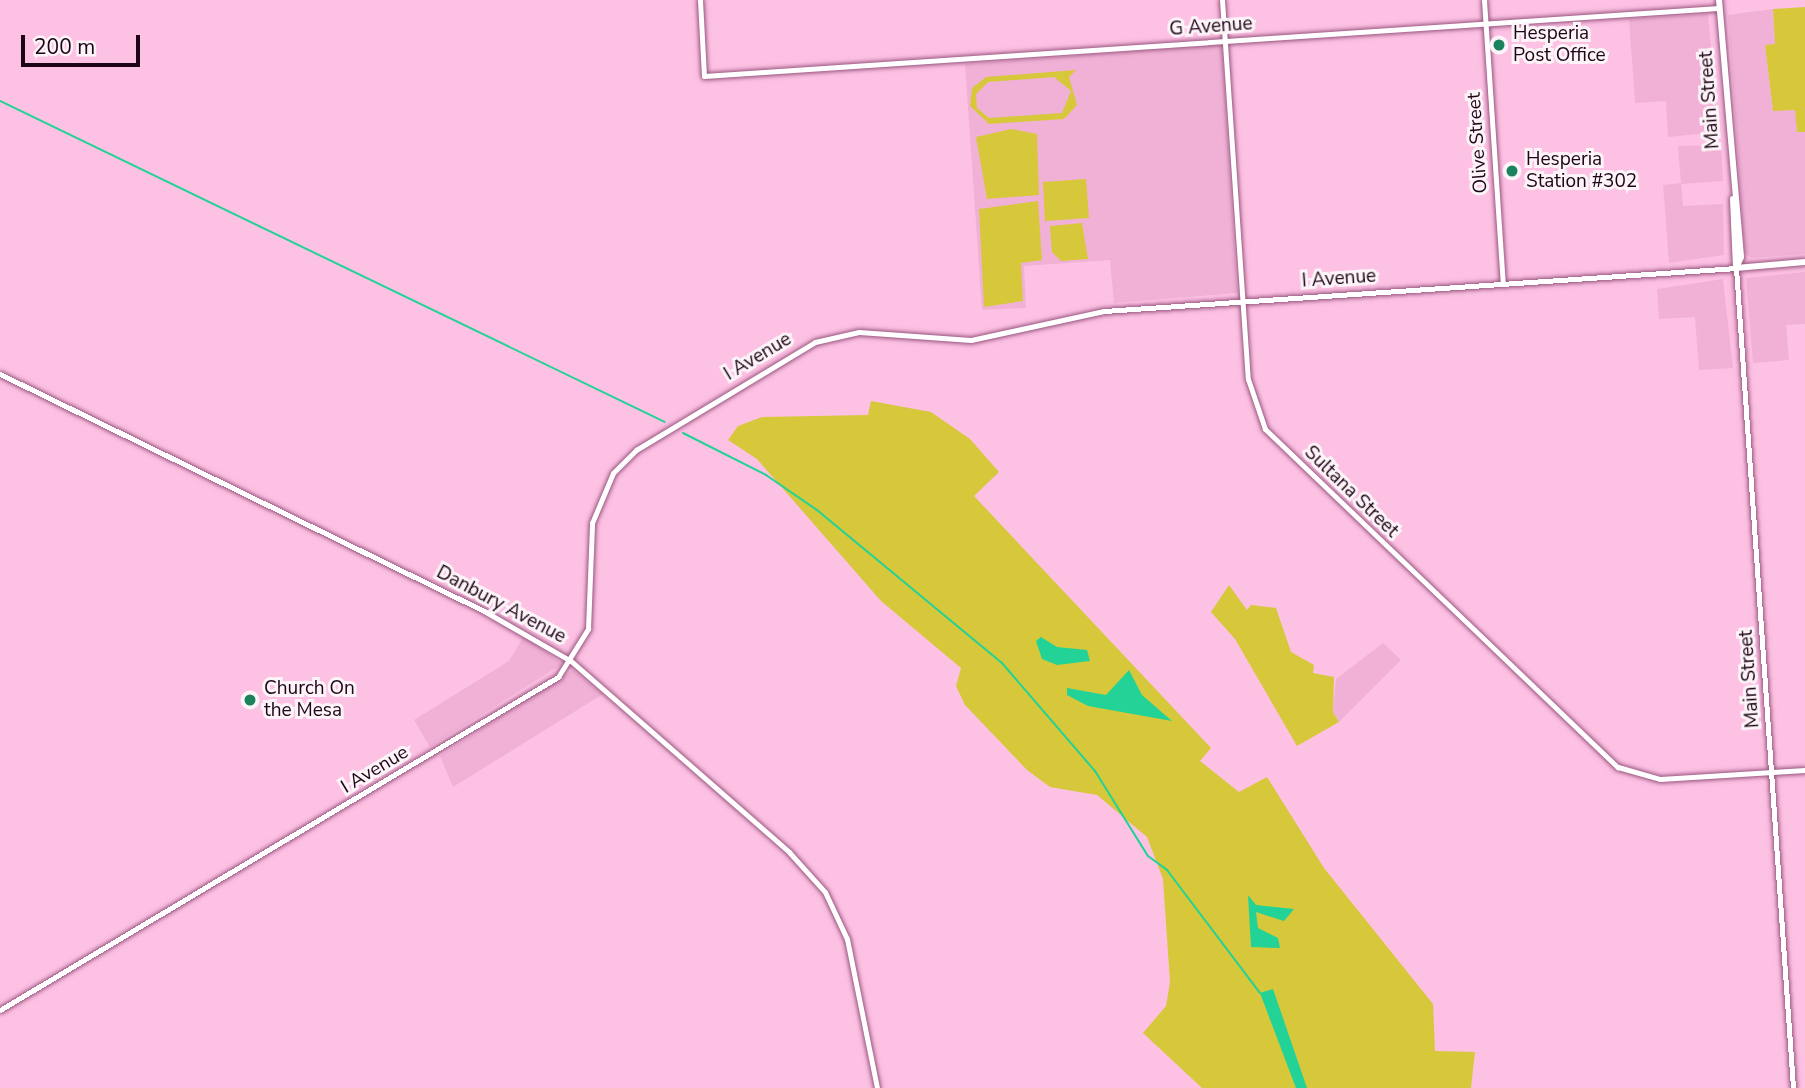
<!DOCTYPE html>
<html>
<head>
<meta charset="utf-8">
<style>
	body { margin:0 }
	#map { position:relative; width:1805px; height:1088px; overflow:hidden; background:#fdc1e4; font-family:"Nunito Sans",sans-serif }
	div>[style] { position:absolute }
	.built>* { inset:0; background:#f1b1d6 }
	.green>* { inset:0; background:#d6c83a }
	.water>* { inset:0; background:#22d297 }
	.stream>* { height:2px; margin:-1px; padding:0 1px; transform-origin:1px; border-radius:1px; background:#22d297 }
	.roads { filter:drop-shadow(0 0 2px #99567f) drop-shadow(0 0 2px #99567f) }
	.secondary>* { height:5px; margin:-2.5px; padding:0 2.5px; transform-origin:2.5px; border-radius:2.5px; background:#fff }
	.primary>* { height:6px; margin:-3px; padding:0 3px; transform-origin:3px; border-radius:3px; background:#fff }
	.dots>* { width:19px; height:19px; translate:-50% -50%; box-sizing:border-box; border:4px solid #fcf4f8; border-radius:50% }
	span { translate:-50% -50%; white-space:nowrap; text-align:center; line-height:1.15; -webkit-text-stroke:6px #fcf4f8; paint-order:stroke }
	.street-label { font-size:19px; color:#1e0515 }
	.poi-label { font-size:19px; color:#1e0515 }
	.left { translate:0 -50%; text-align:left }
	.scale { position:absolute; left:21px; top:35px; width:119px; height:32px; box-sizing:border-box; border:4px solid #1e0515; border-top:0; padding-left:9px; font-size:21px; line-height:24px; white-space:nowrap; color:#1e0515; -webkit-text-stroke:5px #fcf4f8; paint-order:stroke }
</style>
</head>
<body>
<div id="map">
	<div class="built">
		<i style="clip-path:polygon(1773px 9px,1775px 45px,1765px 46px,1773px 111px,1795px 110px,1797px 132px,1805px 132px,1805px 254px,1751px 258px,1745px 253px,1728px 15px)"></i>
		<i style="clip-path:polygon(1708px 14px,1719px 132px,1668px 137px,1666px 101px,1635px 103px,1629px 19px)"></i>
		<i style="clip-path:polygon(1222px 45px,1237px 293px,1114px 303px,1110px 260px,1024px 266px,1026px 308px,982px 310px,965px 64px)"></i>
		<i style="clip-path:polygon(1721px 145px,1723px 181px,1681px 184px,1683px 206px,1723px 204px,1724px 255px,1669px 263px,1663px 185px,1681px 183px,1678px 146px)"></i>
		<i style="clip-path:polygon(1805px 272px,1805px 324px,1786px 325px,1789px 360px,1753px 363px,1746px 278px)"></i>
		<i style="clip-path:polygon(1723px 279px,1733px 368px,1699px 370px,1695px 317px,1659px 319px,1657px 289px)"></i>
		<i style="clip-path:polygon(524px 636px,562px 664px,430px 747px,414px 720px,509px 661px)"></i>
		<i style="clip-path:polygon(1383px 643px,1401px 660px,1339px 722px,1333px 712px,1336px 679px)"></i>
		<i style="clip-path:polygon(573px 670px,603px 694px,453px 787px,440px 756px)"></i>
	</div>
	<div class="green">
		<i style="clip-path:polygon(1805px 7px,1805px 132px,1797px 132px,1795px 110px,1773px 111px,1765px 45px,1775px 44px,1773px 9px)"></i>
		<i style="clip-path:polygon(evenodd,1076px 70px,1069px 77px,1077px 105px,1064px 119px,989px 124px,970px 106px,972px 88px,986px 77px,1076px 70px,1054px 77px,1071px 91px,1062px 113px,989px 118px,977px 108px,976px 94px,988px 82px,1054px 77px)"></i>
		<i style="clip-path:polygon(1011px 129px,1037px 134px,1039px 195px,987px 199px,976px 137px)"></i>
		<i style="clip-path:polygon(1086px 179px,1089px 218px,1045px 221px,1043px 182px)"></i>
		<i style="clip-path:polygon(1038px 201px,1042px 260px,1021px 263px,1023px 301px,984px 307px,979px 209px)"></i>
		<i style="clip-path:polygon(1082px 223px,1088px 259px,1061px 261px,1052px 252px,1050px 226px)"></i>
		<i style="clip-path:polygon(871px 401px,931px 412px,970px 439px,999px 472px,974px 496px,1211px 748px,1200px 761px,1239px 792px,1267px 777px,1324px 868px,1433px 1004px,1435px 1051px,1475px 1052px,1471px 1088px,1202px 1088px,1143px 1033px,1166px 1006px,1170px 982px,1163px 879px,1147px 837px,1097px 795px,1050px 787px,1027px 770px,965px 705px,956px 686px,961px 668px,881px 601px,757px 459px,728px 440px,738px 426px,762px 417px,868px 415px)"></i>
		<i style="clip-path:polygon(1229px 585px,1247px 610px,1251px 605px,1276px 608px,1291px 652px,1314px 665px,1313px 673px,1334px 677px,1333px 712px,1339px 722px,1297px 746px,1235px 639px,1211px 612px)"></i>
	</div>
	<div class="water">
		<i style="clip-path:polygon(1041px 637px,1057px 647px,1087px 650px,1090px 661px,1057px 665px,1042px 659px,1036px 641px)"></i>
		<i style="clip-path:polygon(1129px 670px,1142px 695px,1172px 721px,1088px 706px,1067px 695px,1067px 688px,1106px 695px)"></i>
		<i style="clip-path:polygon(1248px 895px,1256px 905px,1294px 909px,1284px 921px,1256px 912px,1258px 928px,1278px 938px,1280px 948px,1251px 947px)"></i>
		<i style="clip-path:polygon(1273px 989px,1307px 1088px,1296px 1088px,1260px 993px)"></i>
	</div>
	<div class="stream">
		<i style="left:0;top:101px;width:738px;rotate:25.77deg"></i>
		<i style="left:683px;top:433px;width:93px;rotate:26.8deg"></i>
		<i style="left:766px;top:475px;width:62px;rotate:34.5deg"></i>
		<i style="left:817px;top:510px;width:240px;rotate:39.6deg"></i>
		<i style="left:1002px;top:663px;width:143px;rotate:49.3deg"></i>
		<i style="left:1095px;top:771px;width:100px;rotate:58.1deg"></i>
		<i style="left:1148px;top:856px;width:24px;rotate:36deg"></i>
		<i style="left:1167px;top:870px;width:154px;rotate:52.9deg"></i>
	</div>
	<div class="roads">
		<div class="secondary">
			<i style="left:700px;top:0;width:76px;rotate:87deg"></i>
			<i style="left:704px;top:76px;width:1017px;rotate:-3.83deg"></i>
			<i style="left:1222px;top:0;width:380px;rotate:86.1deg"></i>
			<i style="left:1248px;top:379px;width:53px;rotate:71.2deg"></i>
			<i style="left:1265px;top:429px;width:489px;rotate:43.8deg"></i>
			<i style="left:1618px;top:767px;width:44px;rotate:15.9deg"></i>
			<i style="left:1660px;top:779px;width:145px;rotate:-3.6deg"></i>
			<i style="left:1484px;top:0;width:284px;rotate:86.2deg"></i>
			<i style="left:0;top:374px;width:539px;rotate:26.09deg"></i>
			<i style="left:484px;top:611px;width:100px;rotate:29.9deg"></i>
			<i style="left:571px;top:661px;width:290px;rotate:41.2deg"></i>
			<i style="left:789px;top:852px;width:54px;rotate:48deg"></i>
			<i style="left:825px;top:892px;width:52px;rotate:64.9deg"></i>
			<i style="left:847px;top:939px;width:152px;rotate:78.6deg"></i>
			<i style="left:0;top:1010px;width:650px;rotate:-30.83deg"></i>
			<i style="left:558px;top:677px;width:57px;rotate:-58deg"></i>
			<i style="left:588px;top:629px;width:106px;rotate:-87.8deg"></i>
			<i style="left:592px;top:523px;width:54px;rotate:-67.2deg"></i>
			<i style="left:613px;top:473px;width:33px;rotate:-45deg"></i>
			<i style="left:636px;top:450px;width:209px;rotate:-31.1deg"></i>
			<i style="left:815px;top:342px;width:45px;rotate:-12.8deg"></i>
			<i style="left:859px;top:332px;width:112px;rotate:4.1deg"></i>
			<i style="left:971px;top:340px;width:136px;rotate:-12.3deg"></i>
			<i style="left:1104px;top:311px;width:633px;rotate:-3.89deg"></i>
			<i style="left:1736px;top:268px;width:822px;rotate:86.02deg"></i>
		</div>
		<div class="primary">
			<i style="left:1719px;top:0;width:258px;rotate:85.1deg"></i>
			<i style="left:1741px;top:257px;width:12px;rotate:114deg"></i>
			<i style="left:1733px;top:199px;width:69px;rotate:87.5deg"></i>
			<i style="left:1736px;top:268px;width:69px;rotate:-5deg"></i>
		</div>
	</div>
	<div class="dots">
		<i style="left:1499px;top:45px;background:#1a825d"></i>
		<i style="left:1512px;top:171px;background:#1a825d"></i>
		<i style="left:250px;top:700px;background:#1a825d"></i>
	</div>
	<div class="street-label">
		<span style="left:1211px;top:27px;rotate:-4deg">G Avenue</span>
		<span style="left:1710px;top:100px;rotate:-94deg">Main Street</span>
		<span style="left:1478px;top:143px;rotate:-94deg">Olive Street</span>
		<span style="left:1339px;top:279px;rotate:-4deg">I Avenue</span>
		<span style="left:758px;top:357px;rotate:-31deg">I Avenue</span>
		<span style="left:1351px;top:492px;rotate:44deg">Sultana Street</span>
		<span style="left:501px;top:605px;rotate:28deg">Danbury Avenue</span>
		<span style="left:1750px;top:679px;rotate:-94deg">Main Street</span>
		<span style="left:375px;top:770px;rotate:-31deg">I Avenue</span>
	</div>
	<div class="poi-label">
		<span class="left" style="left:1513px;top:45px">Hesperia<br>Post Office</span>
		<span class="left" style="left:1526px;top:171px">Hesperia<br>Station #302</span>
		<span class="left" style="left:264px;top:700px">Church On<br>the Mesa</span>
	</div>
	<div class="scale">200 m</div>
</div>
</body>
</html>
